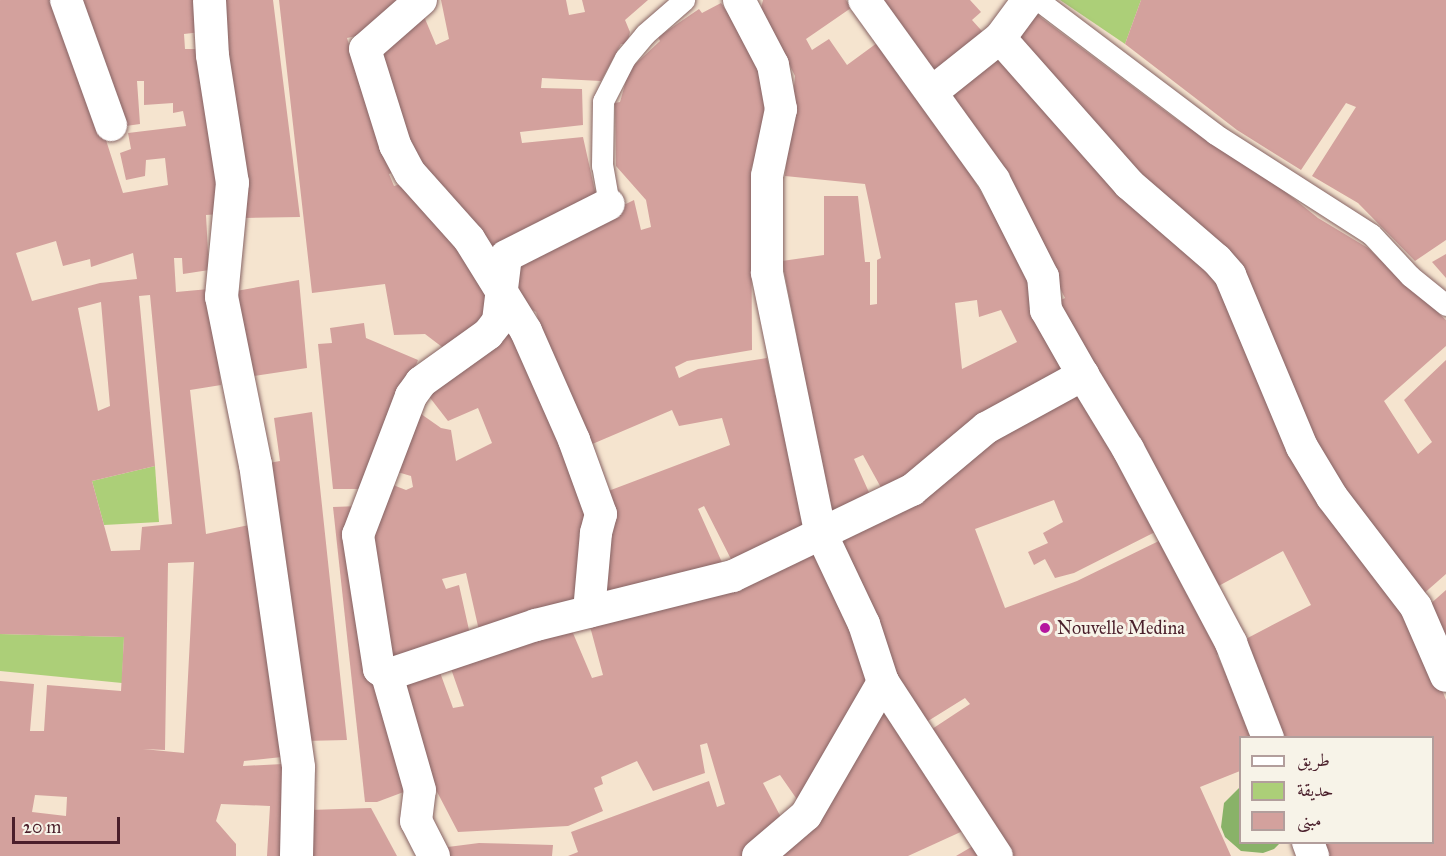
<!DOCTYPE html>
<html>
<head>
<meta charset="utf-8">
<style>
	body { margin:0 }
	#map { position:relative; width:1446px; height:856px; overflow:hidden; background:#f5e4cf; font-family:"IM FELL Great Primer",Amiri,serif }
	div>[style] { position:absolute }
	.green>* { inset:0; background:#accf78 }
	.forest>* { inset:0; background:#89b268 }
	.building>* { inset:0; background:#d3a19d }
	.roads { filter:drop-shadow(0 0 2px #866464) drop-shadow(0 0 2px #866464) }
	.service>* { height:21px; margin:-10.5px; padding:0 10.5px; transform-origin:10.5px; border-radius:10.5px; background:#fff }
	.pedestrian>* { height:32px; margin:-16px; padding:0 16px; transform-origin:16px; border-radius:16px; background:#fff }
	.minor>* { height:33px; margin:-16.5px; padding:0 16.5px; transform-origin:16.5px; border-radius:16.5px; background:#fff }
	.dots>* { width:16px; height:16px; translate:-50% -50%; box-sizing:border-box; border:3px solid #f7f3e8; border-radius:50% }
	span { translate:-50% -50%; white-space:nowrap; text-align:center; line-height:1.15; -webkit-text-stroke:6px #f7f3e8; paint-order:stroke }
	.poi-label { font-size:18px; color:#4a1f2b }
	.left { translate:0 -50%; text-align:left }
	.legend { position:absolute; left:1239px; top:736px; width:195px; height:108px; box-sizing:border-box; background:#f7f3e8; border:2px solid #b29e9c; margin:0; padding:8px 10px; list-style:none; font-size:18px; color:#4a1f2b }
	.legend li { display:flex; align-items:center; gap:12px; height:30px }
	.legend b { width:30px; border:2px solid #b29e9c }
	.scale { position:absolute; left:12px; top:817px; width:108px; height:27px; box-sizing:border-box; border:3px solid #4a1f2b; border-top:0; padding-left:8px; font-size:18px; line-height:21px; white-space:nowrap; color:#4a1f2b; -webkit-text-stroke:4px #f7f3e8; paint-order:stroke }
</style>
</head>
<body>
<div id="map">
	<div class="green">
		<i style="clip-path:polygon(1060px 0,1141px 0,1125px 44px)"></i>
		<i style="clip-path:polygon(155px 466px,159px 522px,104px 525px,92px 481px)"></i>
		<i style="clip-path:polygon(0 634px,124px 637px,122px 683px,0 671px)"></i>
	</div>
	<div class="forest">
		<i style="clip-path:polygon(1240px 787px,1240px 842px,1280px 843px,1274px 849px,1263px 853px,1241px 851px,1225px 837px,1221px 827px,1224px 803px)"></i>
	</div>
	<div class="building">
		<i style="clip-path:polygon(evenodd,0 0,61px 0,123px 193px,168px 185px,165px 158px,146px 160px,145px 176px,126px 180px,120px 153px,131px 149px,128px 133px,186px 126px,183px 111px,173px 113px,173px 103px,144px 105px,144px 81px,137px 81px,140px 124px,119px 127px,74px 0,198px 0,201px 32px,184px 34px,185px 49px,201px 49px,221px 214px,206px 215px,209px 270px,183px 274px,182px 258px,174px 258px,176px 292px,209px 289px,221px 385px,190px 390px,206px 534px,249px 525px,282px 757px,244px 761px,243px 766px,283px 764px,283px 856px,267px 856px,270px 806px,221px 804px,216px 821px,236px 844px,236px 856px,0 856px,0 681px,34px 684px,30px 731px,44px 731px,47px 685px,121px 691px,124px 637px,0 634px,0 0,56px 241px,63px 266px,90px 259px,91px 267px,133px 253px,137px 279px,100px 283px,32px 301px,16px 253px,56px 241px,0 0,150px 295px,172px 524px,142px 527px,140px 550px,111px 551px,92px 481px,155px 466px,139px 296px,150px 295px,0 0,101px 302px,110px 406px,98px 411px,78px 308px,101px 302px,0 0,194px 562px,184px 753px,143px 749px,165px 750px,168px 563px,194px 562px,0 0,35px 795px,67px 797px,66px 816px,32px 812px,35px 795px)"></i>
		<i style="clip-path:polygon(219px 0,273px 0,300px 217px,244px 218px)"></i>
		<i style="clip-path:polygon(279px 0,410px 0,366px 34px,347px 38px,376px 130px,396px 171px,389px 174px,394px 186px,408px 182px,473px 265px,491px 308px,450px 353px,425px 334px,394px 335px,385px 284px,312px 293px)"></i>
		<i style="clip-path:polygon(441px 0,566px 0,569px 15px,585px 12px,582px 0,648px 0,625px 20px,630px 32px,627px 44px,621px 44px,601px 81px,542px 78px,541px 88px,582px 89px,583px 125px,520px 132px,522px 143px,583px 137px,597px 200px,488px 254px,445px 187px,437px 191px,414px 167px,374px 52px,423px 14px,436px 45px,449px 39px)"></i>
		<i style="clip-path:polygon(evenodd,763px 0,846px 0,851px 8px,806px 39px,812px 50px,829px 39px,847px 65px,877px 43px,921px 90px,1004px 231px,1021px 248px,1066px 376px,884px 493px,863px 455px,854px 459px,872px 499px,829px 518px,791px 339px,797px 337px,782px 261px,824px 255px,824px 196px,858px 196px,865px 262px,870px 262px,870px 305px,877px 304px,877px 260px,881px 258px,865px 184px,785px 176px,795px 76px,761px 8px,763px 0,977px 300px,979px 317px,1001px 310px,1017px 342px,962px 369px,955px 303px,977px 300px)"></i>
		<i style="clip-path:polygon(882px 0,970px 0,981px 12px,972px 20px,989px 39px,938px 81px)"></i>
		<i style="clip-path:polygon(1141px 0,1446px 0,1446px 240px,1415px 261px,1358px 203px,1312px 176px,1356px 107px,1346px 103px,1301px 170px,1237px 130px,1125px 44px)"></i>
		<i style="clip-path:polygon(721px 3px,751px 47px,772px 109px,751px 169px,752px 350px,687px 361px,675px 367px,679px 378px,698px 369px,767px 358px,775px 395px,782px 395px,809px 521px,734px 565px,704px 506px,698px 509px,725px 569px,598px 600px,603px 493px,730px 445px,722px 418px,679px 426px,672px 410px,590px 445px,555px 375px,536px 312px,511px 297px,516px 258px,634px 200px,641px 230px,651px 227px,646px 200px,616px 166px,615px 103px,620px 102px,629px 70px,660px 41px,658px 37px,699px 9px,702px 13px)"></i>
		<i style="clip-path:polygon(1035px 13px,1177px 120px,1267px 177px,1318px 218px,1368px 248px,1446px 320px,1446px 346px,1384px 401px,1418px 454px,1432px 442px,1404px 400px,1446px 360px,1446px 574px,1421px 596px,1337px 494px,1238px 274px,1134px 174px,1013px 39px)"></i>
		<i style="clip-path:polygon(1001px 51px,1212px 265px,1425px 645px,1446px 700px,1446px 856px,1324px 856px,1319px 843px,1432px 843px,1432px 738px,1277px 738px,1240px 642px,1311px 605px,1283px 551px,1213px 589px,1053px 304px,1065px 298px,1000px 171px,947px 92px)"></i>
		<i style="clip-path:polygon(1446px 254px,1446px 278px,1432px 262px)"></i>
		<i style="clip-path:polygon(299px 280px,307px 368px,247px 377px,236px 291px)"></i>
		<i style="clip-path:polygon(364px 323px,366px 338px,418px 360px,366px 489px,333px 489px,318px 344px,332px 343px,330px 328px)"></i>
		<i style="clip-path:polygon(513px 324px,592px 516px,579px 608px,480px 635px,466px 573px,442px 579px,446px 589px,459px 585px,471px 639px,386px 666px,367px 529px,393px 485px,406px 490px,413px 487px,411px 476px,394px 471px,414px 409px,441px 428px,451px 430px,456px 461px,492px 443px,478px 408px,448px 421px,424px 390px)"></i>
		<i style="clip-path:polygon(1080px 384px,1161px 529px,1074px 573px,1055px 578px,1045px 559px,1034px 565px,1028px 552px,1048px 543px,1043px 533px,1063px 522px,1054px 500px,975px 529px,1005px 608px,1077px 581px,1167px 537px,1227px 648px,1217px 655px,1256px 738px,1240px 738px,1240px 771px,1200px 787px,1231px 856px,1006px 856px,926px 733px,970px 704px,965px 698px,920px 726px,832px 532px)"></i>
		<i style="clip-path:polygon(312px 412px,347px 740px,304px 741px,263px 464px,280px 461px,274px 418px)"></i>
		<i style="clip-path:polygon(360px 506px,409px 790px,377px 802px,365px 802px,333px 507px)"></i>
		<i style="clip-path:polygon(821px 552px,870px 684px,803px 808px,780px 775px,763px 783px,786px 827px,750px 856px,568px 856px,578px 852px,571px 832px,709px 781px,717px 807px,725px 804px,707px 743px,700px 745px,705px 773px,653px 791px,637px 761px,601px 777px,603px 784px,594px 788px,603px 811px,568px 826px,458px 832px,422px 763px,397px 681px,438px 667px,453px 708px,464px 706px,449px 663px,570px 626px,592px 678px,603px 675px,588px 619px)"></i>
		<i style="clip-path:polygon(1446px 590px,1446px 646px,1428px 606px)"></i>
		<i style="clip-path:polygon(879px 700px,965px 830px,908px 856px,769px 856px)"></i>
		<i style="clip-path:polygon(371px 808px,397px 856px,309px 856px,310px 810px)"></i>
		<i style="clip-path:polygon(479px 843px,553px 845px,552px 856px,444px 856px,440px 848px)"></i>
		<i style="clip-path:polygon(973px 846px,981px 856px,956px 856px)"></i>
	</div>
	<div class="roads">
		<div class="service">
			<i style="left:1038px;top:0;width:222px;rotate:37.1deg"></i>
			<i style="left:1215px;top:134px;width:185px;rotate:32.7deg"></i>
			<i style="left:1371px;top:234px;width:57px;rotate:47.1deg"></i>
			<i style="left:1410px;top:276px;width:46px;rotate:38.9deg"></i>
			<i style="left:609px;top:204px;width:39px;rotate:-100deg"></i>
			<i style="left:602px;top:166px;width:65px;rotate:-89.1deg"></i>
			<i style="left:603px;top:101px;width:48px;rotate:-62.9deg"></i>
			<i style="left:625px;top:58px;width:31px;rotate:-50deg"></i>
			<i style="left:645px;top:34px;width:52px;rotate:-41.1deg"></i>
		</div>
		<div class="pedestrian">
			<i style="left:66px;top:0;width:133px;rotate:70.2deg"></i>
			<i style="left:421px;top:0;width:74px;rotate:138.8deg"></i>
			<i style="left:365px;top:49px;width:101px;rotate:72.6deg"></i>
			<i style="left:395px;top:145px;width:32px;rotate:62deg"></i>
			<i style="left:410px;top:173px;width:89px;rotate:48.2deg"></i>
			<i style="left:469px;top:239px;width:108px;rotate:58.2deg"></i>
			<i style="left:526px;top:331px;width:119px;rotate:66.2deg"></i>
			<i style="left:574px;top:440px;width:79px;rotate:70deg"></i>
			<i style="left:601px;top:514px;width:20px;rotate:105deg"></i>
			<i style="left:596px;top:533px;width:79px;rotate:95.1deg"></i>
			<i style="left:739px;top:0;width:73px;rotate:62.4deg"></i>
			<i style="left:773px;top:65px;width:45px;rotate:79.7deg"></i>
			<i style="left:781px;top:109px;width:68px;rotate:101.8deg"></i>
			<i style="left:767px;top:176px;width:97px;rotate:90deg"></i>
			<i style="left:767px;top:273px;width:263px;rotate:78.4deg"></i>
			<i style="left:820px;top:531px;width:103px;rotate:64.7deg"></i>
			<i style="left:864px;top:624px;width:61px;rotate:71.9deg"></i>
			<i style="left:883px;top:682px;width:208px;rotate:56.8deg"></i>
			<i style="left:1000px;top:38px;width:195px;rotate:48.5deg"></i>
			<i style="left:1129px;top:184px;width:116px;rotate:40.8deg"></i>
			<i style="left:1217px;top:260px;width:20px;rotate:49deg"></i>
			<i style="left:1230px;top:275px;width:186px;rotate:67.3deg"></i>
			<i style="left:1302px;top:447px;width:58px;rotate:59deg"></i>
			<i style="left:1332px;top:497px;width:138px;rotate:52.6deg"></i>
			<i style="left:1416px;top:607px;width:75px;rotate:66.5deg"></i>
			<i style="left:932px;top:92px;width:87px;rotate:-38.5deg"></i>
			<i style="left:1000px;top:38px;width:47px;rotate:-53.6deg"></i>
			<i style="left:1083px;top:375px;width:87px;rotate:58.7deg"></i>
			<i style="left:1128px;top:449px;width:220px;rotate:62deg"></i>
			<i style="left:1231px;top:643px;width:102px;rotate:68.7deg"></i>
			<i style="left:387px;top:675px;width:157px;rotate:-18.6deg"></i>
			<i style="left:536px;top:625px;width:203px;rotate:-14deg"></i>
			<i style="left:733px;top:576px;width:199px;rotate:-25.7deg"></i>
			<i style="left:912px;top:490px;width:97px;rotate:-40deg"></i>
			<i style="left:986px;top:428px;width:111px;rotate:-28.7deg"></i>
			<i style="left:1083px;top:375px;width:75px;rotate:-119.6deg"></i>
			<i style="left:1046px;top:310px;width:33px;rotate:-95deg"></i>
			<i style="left:1043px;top:277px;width:109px;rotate:-116.8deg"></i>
			<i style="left:994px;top:180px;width:222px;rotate:-125.8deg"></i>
			<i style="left:1308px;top:842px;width:15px;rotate:70deg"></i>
			<i style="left:434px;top:856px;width:39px;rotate:-117deg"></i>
			<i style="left:416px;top:821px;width:31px;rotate:-83deg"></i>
			<i style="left:420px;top:790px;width:120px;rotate:-106deg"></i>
			<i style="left:387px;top:675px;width:10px;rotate:-143deg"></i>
			<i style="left:379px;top:669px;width:136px;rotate:-98.9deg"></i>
			<i style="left:358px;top:535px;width:149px;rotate:-69.1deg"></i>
			<i style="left:411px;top:396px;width:17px;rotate:-54deg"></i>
			<i style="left:421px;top:382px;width:82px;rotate:-35.6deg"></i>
			<i style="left:488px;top:334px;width:16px;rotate:-52deg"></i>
			<i style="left:498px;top:321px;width:65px;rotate:-83deg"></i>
			<i style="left:506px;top:256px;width:115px;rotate:-26.8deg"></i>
			<i style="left:758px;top:856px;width:63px;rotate:-40.5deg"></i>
			<i style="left:806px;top:815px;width:154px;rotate:-59.9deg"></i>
		</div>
		<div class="minor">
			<i style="left:209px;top:0;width:55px;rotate:86.9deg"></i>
			<i style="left:212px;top:55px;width:129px;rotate:81.1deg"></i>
			<i style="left:232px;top:182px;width:115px;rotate:95.5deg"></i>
			<i style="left:221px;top:296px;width:171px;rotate:78.6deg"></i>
			<i style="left:255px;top:464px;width:306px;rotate:81.9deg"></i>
			<i style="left:298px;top:767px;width:89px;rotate:91.3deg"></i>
		</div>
	</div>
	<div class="dots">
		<i style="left:1045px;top:628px;background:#b5179e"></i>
	</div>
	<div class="poi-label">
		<span class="left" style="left:1057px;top:628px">Nouvelle Medina</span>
	</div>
	<ul class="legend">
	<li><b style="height:8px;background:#fff"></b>طريق</li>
	<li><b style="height:16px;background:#accf78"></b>حديقة</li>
	<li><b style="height:16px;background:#d3a19d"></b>مبنى</li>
	</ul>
	<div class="scale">20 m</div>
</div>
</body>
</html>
